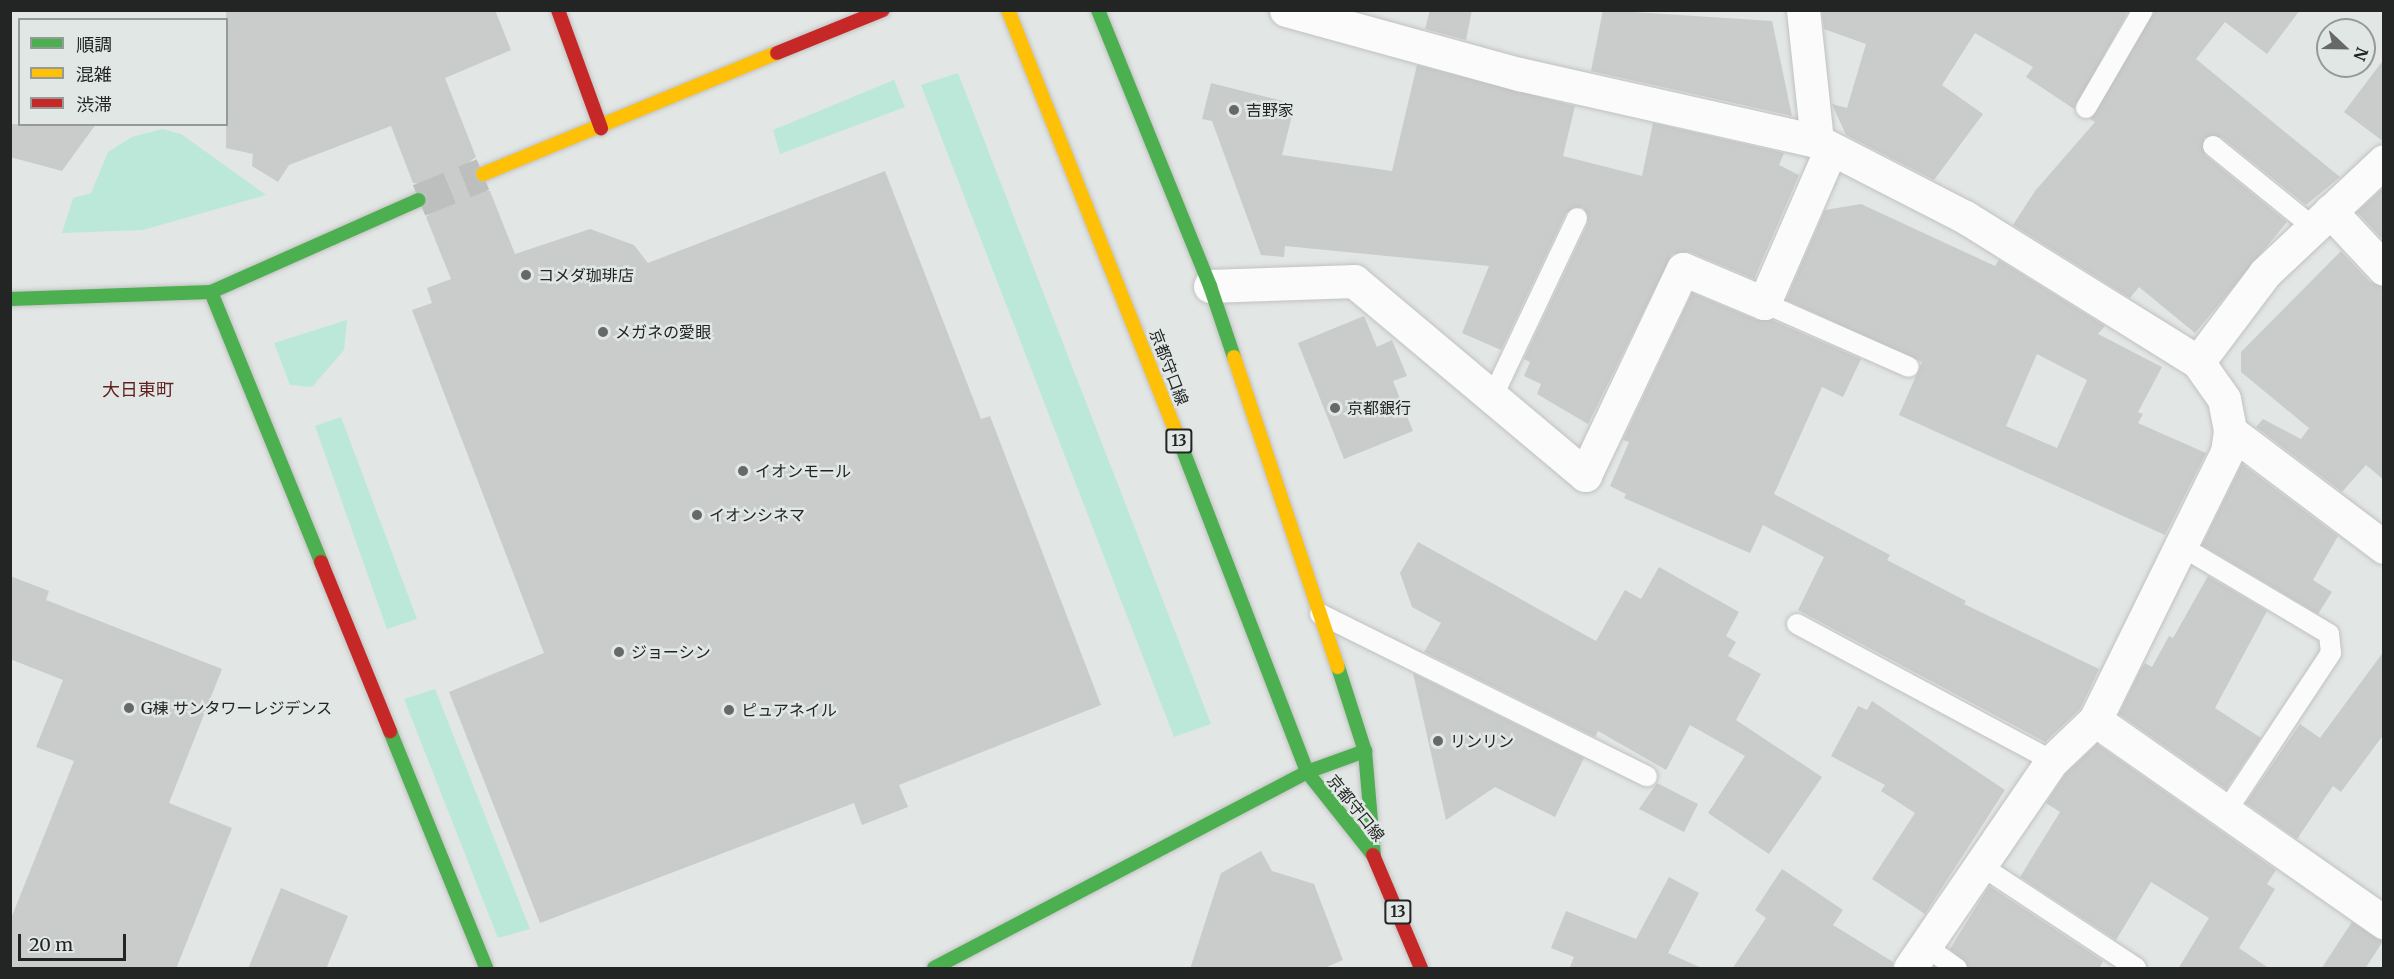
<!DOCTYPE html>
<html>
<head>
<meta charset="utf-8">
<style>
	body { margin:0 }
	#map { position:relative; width:2394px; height:979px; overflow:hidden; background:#e2e6e4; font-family:Merriweather,"Noto Sans JP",serif }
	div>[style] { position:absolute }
	.green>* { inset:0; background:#bce8da }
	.building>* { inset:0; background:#c9cccb }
	.secondary-tunnel>* { height:33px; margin-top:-16.5px; transform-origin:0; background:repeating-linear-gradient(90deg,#bcbfbe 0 33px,transparent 0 49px) }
	.roads { filter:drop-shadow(0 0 2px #c0c2c1) drop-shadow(0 0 2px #c0c2c1) }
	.lane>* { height:20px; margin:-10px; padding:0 10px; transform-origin:10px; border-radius:10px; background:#fbfbfb }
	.street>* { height:33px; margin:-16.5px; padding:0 16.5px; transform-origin:16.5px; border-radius:16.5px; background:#fbfbfb }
	.fast>* { height:14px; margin:-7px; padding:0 7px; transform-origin:7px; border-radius:7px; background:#4caf50 }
	.slow>* { height:14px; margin:-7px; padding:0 7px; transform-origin:7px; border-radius:7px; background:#ffc107 }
	.jam>* { height:14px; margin:-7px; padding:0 7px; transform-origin:7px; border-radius:7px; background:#c62828 }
	.dots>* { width:16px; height:16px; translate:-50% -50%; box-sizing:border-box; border:3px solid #e1e7e5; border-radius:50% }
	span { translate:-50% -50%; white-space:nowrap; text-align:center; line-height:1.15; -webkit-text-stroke:5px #e1e7e5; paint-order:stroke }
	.shield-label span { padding:2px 4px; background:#e1e7e5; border:2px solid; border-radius:4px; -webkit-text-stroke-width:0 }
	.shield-label { font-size:15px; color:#232524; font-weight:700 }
	.poi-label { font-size:16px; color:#232524 }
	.left { translate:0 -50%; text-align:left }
	.street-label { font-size:16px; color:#232524 }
	.neighbourhood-label { font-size:18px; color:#631e20 }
	.frame { position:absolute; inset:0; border:12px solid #232524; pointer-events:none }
	.legend { position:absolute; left:18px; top:18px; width:210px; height:108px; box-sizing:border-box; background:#e1e7e5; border:2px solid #959998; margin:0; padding:8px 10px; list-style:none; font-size:18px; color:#232524 }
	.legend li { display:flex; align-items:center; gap:12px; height:30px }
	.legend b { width:30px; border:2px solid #959998 }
	.north { position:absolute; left:2316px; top:18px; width:60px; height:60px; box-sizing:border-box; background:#e1e7e5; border:2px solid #959998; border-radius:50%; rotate:112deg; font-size:16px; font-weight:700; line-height:24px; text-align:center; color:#232524 }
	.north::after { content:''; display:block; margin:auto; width:21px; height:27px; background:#666967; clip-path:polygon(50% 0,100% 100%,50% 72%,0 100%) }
	.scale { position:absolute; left:18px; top:934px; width:108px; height:27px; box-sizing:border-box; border:3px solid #232524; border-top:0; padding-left:8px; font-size:18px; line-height:21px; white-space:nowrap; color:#232524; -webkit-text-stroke:4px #e1e7e5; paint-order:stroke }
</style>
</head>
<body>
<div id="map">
	<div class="green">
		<i style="clip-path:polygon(958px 73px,1211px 724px,1174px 737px,921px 85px)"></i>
		<i style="clip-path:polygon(894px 80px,905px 107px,780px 154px,773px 130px)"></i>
		<i style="clip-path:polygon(162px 129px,181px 134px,266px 195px,143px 230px,62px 233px,73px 198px,91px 193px,108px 152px,132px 137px)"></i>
		<i style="clip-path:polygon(347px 320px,344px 350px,312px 387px,290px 385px,274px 343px)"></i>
		<i style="clip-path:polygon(341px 417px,417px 619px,387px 629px,315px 426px)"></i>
		<i style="clip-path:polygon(435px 689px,530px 929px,498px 938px,404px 699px)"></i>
	</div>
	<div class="building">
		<i style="clip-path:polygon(226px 10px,495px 10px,511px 50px,445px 78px,476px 157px,468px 163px,465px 181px,472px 189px,490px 191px,515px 254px,590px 229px,634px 245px,648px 263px,885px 171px,981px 419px,990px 416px,1101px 705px,899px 785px,908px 807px,862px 825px,854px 803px,540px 923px,449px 692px,544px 653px,412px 310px,432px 303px,427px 288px,451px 279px,426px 217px,434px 211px,436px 193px,430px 185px,413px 183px,391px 126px,289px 165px,278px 182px,252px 166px,253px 154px,226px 148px)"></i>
		<i style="clip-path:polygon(1430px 10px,1472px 10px,1466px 40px,1425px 29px)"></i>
		<i style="clip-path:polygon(1603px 10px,1772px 21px,1792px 116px,1591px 71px)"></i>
		<i style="clip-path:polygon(1822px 10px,2129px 10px,2074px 109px,2026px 77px,2033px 67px,1975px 33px,1942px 85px,1983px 114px,1934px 180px,1846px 135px,1832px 104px,1847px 108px,1866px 44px,1824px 29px)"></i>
		<i style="clip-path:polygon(2155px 10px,2300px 10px,2267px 54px,2225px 22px,2196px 59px,2340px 177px,2306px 205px,2221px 137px,2204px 138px,2205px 155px,2287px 222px,2195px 333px,2139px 287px,2130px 298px,2013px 225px,2035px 191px,2095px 122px,2090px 119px)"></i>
		<i style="clip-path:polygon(2384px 59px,2384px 142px,2344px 112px)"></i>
		<i style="clip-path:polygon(1417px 65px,1575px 106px,1563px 156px,1642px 176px,1653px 123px,1784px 153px,1779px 165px,1799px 175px,1754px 279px,1690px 252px,1672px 254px,1588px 424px,1537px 394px,1541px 384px,1524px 376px,1530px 362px,1524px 359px,1588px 223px,1583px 207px,1566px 213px,1501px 350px,1462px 333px,1489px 266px,1285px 246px,1284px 257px,1261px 255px,1212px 121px,1202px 119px,1211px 83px,1295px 104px,1282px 155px,1392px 171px)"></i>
		<i style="clip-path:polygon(10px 124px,96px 124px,62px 171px,10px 157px)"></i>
		<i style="clip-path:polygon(2384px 187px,2384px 241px,2357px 212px)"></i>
		<i style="clip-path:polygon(evenodd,1861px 204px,1995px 266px,1999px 260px,2105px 326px,2098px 334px,2162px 367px,2138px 412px,2143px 414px,2138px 423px,2206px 453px,2165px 535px,1899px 415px,1922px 362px,1786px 300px,1825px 210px,1861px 204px,2037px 354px,2087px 380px,2057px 448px,2006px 426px,2037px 354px)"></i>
		<i style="clip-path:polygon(2341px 251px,2370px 282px,2384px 287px,2384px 480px,2366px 465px,2342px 492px,2256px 427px,2263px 419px,2301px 439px,2309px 428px,2241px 372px,2241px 352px)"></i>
		<i style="clip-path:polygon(1692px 293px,1757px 320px,1772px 320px,1861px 359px,1843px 397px,1822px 387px,1774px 494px,1890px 555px,1887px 560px,1966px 601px,1964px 604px,2099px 669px,2080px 709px,2045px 742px,1798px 610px,1824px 557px,1763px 525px,1750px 553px,1624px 498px,1626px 494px,1610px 486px,1629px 442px,1623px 440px)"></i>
		<i style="clip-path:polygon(1364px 316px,1377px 347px,1392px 340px,1407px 376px,1393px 381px,1413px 431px,1344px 459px,1298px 343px)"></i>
		<i style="clip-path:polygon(2242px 464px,2338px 536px,2313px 580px,2332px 592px,2318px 614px,2202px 545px)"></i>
		<i style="clip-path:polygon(1418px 542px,1596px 641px,1625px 590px,1641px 599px,1659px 567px,1739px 612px,1726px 636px,1736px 642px,1728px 656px,1761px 674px,1736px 720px,1822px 777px,1769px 854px,1708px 813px,1745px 756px,1690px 725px,1666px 770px,1598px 731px,1595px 737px,1424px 652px,1441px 623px,1412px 607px,1400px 573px)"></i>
		<i style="clip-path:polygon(10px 576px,49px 591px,46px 600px,222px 669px,169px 803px,232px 828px,176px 969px,10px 969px,10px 921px,74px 761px,36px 747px,63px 680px,10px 659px)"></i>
		<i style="clip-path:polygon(2208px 576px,2267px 611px,2215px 708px,2261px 738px,2226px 789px,2119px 714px,2140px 671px,2145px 663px,2152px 667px,2169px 636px,2173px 638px)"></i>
		<i style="clip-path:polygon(2384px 651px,2384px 734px,2341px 792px,2333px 786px,2297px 839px,2246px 803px,2300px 724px,2320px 738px)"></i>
		<i style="clip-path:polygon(1413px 673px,1584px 758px,1555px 817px,1495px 787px,1446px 820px)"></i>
		<i style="clip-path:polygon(1872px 701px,2005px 790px,1925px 914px,1872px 879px,1915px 813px,1881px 791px,1885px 785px,1831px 756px,1858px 706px,1867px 710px)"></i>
		<i style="clip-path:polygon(2097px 744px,2276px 870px,2267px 884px,2275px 889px,2239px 948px,2270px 969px,2178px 969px,2209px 918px,2151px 882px,2116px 940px,2020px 877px,2060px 812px,2046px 803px,2066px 773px)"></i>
		<i style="clip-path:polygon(1657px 783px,1698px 804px,1684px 832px,1639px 809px)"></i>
		<i style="clip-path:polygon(1261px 851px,1272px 871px,1314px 884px,1343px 960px,1322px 969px,1190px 969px,1221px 873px)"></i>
		<i style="clip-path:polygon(1782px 869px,1843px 910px,1833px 925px,1893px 962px,1892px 969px,1732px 969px,1766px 918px,1755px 910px)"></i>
		<i style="clip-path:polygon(1669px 877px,1699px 893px,1668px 953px,1704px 969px,1569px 969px,1574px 957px,1551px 948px,1566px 911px,1636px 939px)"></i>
		<i style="clip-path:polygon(1989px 886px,2103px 961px,2099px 969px,1969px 969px,1950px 949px)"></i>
		<i style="clip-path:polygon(281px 888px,348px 916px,326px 969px,248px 969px)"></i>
		<i style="clip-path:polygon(2352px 922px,2383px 941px,2365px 969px,2321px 969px)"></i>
	</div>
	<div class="secondary-tunnel">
		<i style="left:419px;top:200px;width:69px;rotate:-22.1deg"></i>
	</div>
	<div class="roads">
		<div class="lane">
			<i style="left:2086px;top:108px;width:113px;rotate:-59.8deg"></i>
			<i style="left:2213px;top:146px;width:129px;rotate:39deg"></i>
			<i style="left:1764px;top:303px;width:158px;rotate:23.8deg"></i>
			<i style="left:1492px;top:398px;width:199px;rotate:-64.7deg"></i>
			<i style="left:2181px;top:546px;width:172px;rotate:30.7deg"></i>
			<i style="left:2329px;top:634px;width:19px;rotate:84deg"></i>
			<i style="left:2331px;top:653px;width:192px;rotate:123.5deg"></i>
			<i style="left:1320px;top:614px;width:365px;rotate:26.4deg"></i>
			<i style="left:1797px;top:624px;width:289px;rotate:28.2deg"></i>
			<i style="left:1980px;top:865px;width:187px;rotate:33.4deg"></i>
			<i style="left:1925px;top:946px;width:39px;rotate:35deg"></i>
		</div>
		<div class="street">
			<i style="left:1286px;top:10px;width:242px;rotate:15.4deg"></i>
			<i style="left:1519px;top:74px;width:305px;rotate:12.7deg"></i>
			<i style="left:1817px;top:141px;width:166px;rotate:27.2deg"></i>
			<i style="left:1965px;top:217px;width:274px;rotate:31.9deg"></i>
			<i style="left:2198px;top:362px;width:45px;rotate:54.9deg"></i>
			<i style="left:2224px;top:399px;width:33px;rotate:79deg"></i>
			<i style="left:2230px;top:431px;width:193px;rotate:37deg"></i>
			<i style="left:1803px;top:10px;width:132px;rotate:83.9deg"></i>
			<i style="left:2330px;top:211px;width:79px;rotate:47deg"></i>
			<i style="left:1210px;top:286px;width:144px;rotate:-2deg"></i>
			<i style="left:1354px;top:281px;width:302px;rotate:40deg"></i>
			<i style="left:1585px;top:475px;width:228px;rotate:-64.6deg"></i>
			<i style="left:1683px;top:269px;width:88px;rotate:22.8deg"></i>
			<i style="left:1764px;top:303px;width:166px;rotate:-66.5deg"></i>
			<i style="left:2198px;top:362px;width:111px;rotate:-53deg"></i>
			<i style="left:2265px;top:273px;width:163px;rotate:-43.3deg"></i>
			<i style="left:2095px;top:720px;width:353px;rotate:35deg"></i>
			<i style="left:1910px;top:968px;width:251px;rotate:-55.6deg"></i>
			<i style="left:2052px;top:761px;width:59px;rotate:-43.6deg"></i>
			<i style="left:2095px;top:720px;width:299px;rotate:-63.8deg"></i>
			<i style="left:2227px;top:452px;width:21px;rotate:-82deg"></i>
		</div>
		<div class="fast">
			<i style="left:1098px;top:10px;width:298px;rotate:67.9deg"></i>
			<i style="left:1210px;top:286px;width:75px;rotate:71.3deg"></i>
			<i style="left:211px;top:292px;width:292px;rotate:67.8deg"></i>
			<i style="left:10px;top:299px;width:201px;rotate:-2deg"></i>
			<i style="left:211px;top:292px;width:227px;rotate:-23.9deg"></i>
			<i style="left:1176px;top:432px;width:364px;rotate:68.9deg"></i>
			<i style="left:1307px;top:772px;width:106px;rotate:51.5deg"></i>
			<i style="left:1338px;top:667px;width:88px;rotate:72.2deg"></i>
			<i style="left:1365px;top:751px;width:105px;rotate:85.1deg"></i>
			<i style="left:390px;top:731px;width:256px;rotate:67.9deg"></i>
			<i style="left:934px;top:968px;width:421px;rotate:-27.7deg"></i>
			<i style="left:1307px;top:772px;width:62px;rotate:-19.9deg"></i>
		</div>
		<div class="slow">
			<i style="left:1008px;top:10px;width:454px;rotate:68.3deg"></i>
			<i style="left:483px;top:174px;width:318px;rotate:-22.4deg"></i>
			<i style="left:1234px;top:357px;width:327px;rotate:71.5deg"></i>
		</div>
		<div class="jam">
			<i style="left:558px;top:10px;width:126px;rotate:70deg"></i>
			<i style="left:777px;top:53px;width:114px;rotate:-22.1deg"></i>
			<i style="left:321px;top:562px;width:183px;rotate:67.8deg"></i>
			<i style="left:1373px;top:855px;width:123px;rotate:67deg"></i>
		</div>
	</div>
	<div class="dots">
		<i style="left:1234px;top:110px;background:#666967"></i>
		<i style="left:526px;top:275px;background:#666967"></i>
		<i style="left:603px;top:332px;background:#666967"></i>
		<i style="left:1335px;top:408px;background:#666967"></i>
		<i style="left:743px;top:471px;background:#666967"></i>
		<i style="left:697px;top:515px;background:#666967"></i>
		<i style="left:619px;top:652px;background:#666967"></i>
		<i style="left:129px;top:708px;background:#666967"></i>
		<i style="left:729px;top:710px;background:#666967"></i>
		<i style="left:1438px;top:741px;background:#666967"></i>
	</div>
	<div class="shield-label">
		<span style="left:1179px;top:441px">13</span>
		<span style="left:1398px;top:912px">13</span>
	</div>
	<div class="poi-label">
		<span class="left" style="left:1246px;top:110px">吉野家</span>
		<span class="left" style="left:538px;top:275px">コメダ珈琲店</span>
		<span class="left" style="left:615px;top:332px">メガネの愛眼</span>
		<span class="left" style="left:1347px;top:408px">京都銀行</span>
		<span class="left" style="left:755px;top:471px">イオンモール</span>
		<span class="left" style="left:709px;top:515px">イオンシネマ</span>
		<span class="left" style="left:631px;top:652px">ジョーシン</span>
		<span class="left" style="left:141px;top:708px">G棟 サンタワーレジデンス</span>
		<span class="left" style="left:741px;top:710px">ピュアネイル</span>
		<span class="left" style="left:1450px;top:741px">リンリン</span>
	</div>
	<div class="street-label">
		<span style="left:1169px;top:367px;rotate:69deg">京都守口線</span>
		<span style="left:1356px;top:808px;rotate:51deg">京都守口線</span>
	</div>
	<div class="neighbourhood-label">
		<span style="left:138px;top:390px">大日東町</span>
	</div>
	<div class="frame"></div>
	<ul class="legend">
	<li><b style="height:8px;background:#4caf50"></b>順調</li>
	<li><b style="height:8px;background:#ffc107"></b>混雑</li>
	<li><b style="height:8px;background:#c62828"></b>渋滞</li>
	</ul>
	<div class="north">N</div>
	<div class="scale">20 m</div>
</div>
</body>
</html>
